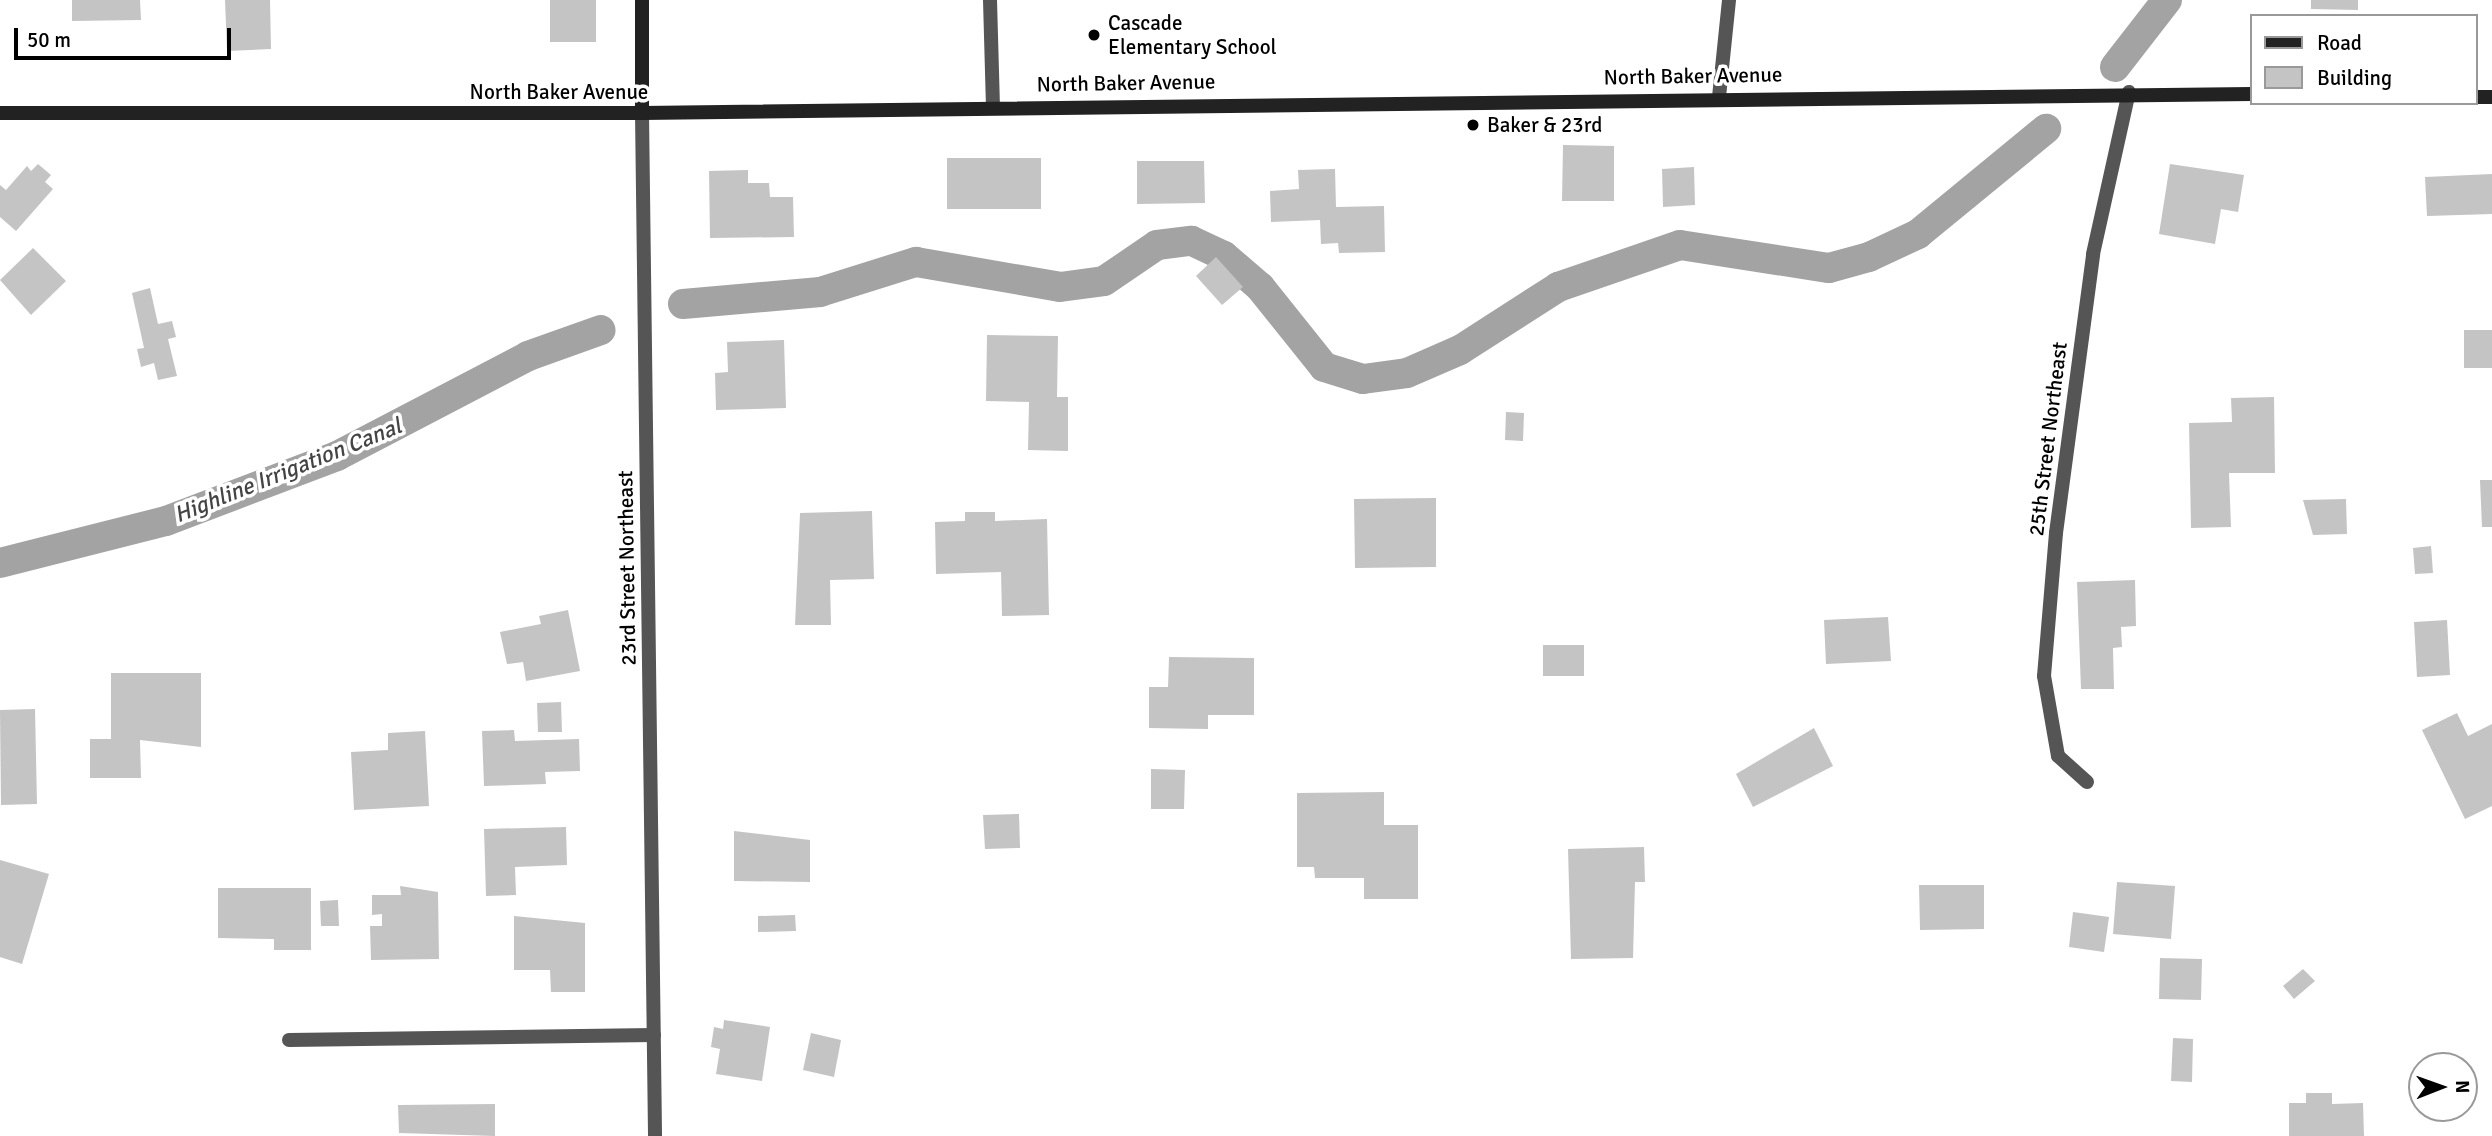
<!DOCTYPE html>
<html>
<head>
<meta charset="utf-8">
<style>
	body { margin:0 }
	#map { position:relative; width:2492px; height:1136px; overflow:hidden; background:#fff; font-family:Signika,sans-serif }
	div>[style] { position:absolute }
	.canal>* { height:30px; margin:-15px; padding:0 15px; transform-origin:15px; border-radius:15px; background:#a3a3a3 }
	.building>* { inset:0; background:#c4c4c4 }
	.lane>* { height:14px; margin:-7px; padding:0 7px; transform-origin:7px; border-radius:7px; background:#555 }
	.street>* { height:14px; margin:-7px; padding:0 7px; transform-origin:7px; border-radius:7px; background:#555 }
	.secondary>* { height:14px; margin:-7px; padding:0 7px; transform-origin:7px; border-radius:7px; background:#222 }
	.dots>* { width:19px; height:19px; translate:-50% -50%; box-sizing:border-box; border:4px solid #fff; border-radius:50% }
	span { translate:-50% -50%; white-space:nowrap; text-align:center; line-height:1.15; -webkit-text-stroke:7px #fff; paint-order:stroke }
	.poi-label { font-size:21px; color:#000 }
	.left { translate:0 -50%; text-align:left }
	.street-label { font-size:21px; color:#000 }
	.water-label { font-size:23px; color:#444; font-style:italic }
	.legend { position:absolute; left:2250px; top:14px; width:228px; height:91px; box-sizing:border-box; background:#fff; border:2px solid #999; margin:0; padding:9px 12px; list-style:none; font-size:21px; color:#000 }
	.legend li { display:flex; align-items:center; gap:14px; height:35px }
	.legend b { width:35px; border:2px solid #999 }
	.north { position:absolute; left:2408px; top:1052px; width:70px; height:70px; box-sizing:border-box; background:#fff; border:2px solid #999; border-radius:50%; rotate:89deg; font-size:19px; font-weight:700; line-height:28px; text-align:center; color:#000 }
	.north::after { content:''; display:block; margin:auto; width:24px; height:32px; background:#000; clip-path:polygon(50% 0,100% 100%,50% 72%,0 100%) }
	.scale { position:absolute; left:14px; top:28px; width:217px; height:32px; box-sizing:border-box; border:4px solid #000; border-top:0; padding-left:9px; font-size:21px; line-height:24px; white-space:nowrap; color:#000; -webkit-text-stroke:5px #fff; paint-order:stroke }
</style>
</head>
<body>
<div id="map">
	<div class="canal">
		<i style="left:2115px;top:67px;width:85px;rotate:-52.2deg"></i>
		<i style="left:683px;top:304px;width:138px;rotate:-5deg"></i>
		<i style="left:820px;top:292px;width:101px;rotate:-17.4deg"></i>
		<i style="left:916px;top:262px;width:146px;rotate:9.8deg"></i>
		<i style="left:1060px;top:287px;width:44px;rotate:-7.8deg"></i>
		<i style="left:1104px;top:281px;width:64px;rotate:-34.2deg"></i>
		<i style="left:1157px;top:245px;width:35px;rotate:-7deg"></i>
		<i style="left:1192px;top:241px;width:35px;rotate:25deg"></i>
		<i style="left:1224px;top:256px;width:48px;rotate:40.7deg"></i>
		<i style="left:1260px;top:287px;width:102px;rotate:51.3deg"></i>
		<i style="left:1324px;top:367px;width:41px;rotate:17.1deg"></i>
		<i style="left:1363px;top:379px;width:44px;rotate:-7.8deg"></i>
		<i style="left:1407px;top:373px;width:58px;rotate:-23.5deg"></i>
		<i style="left:1460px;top:350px;width:117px;rotate:-32.7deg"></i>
		<i style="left:1558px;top:287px;width:129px;rotate:-19deg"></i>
		<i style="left:1680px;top:245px;width:151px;rotate:8.8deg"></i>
		<i style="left:1829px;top:268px;width:41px;rotate:-15.4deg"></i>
		<i style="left:1869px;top:257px;width:54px;rotate:-25.1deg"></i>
		<i style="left:1918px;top:234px;width:166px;rotate:-39.4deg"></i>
		<i style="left:0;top:563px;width:171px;rotate:-14.2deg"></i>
		<i style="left:166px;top:521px;width:183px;rotate:-20.8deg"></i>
		<i style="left:337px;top:456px;width:216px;rotate:-27.6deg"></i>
		<i style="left:528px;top:356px;width:77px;rotate:-19.6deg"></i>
	</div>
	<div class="building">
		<i style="clip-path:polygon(72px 0,140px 0,141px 20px,72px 21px)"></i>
		<i style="clip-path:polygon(225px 0,270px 0,271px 49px,227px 51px)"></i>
		<i style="clip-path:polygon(550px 0,596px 0,596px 42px,550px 42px)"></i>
		<i style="clip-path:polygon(2311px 0,2358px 0,2358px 10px,2311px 9px)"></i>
		<i style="clip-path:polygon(1563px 145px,1614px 146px,1614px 201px,1562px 201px)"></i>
		<i style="clip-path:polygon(947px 158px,1041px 158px,1041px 209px,947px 209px)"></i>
		<i style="clip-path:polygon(1137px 161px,1204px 161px,1205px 203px,1137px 204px)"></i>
		<i style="clip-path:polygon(38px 164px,51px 175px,45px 182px,53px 189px,16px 231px,0 217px,0 185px,6px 190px,27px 166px,31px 171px)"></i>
		<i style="clip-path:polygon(2170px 164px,2244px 175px,2238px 212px,2221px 209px,2215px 244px,2159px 234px)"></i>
		<i style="clip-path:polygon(1694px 167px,1695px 205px,1663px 207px,1662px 169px)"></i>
		<i style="clip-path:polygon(1335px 169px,1336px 207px,1384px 206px,1385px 252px,1339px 253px,1338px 243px,1321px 244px,1320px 220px,1271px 222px,1270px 191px,1299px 189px,1298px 170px)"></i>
		<i style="clip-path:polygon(748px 170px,748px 183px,769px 183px,770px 197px,793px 197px,794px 237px,710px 238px,709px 171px)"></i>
		<i style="clip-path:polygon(2492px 174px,2492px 214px,2427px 216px,2425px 177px)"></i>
		<i style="clip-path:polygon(33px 248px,66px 281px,31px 315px,0 280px)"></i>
		<i style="clip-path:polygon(1216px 257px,1243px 287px,1222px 305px,1196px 276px)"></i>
		<i style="clip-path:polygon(150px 288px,158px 324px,172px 321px,176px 337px,168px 339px,177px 376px,158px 380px,154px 363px,141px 367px,137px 349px,144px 348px,132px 293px)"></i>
		<i style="clip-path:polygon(2464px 330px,2492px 330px,2492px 368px,2464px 368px)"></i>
		<i style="clip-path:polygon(987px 335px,1058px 336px,1057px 397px,1068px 397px,1068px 451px,1028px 450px,1029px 402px,986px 401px)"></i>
		<i style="clip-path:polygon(784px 340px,786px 408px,716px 410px,715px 373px,728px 372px,727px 342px)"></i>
		<i style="clip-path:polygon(2274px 397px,2275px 473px,2229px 473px,2231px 527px,2191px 528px,2189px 423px,2232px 422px,2231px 398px)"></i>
		<i style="clip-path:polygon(1506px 412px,1524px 413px,1523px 441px,1505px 440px)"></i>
		<i style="clip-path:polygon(2480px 480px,2492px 480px,2492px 527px,2482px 527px)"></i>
		<i style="clip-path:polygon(1436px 498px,1436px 567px,1355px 568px,1354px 499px)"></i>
		<i style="clip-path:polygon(2346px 499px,2347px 534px,2313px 535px,2303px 500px)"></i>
		<i style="clip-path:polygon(872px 511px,874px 579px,830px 580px,831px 625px,795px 625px,800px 513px)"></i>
		<i style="clip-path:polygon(965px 512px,995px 512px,995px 521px,1047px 519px,1049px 615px,1002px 616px,1001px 572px,936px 574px,935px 522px,965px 521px)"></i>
		<i style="clip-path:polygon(2431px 546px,2433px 573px,2415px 574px,2413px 548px)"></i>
		<i style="clip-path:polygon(2135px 580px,2136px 626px,2121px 627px,2122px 647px,2113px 648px,2114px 689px,2081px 689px,2077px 582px)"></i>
		<i style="clip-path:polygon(568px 610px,580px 671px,526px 681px,523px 662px,507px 664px,500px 632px,541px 624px,539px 616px)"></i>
		<i style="clip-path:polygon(1888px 617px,1891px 661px,1826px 664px,1824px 620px)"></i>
		<i style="clip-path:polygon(2447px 620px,2450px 675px,2417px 677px,2414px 622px)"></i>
		<i style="clip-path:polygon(1543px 645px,1584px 645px,1584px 676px,1543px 676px)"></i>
		<i style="clip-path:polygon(1169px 657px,1254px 658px,1254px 715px,1208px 715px,1208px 729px,1149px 728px,1149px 687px,1168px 687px)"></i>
		<i style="clip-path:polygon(111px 673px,201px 673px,201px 747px,140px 740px,141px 778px,90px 778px,90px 739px,111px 739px)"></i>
		<i style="clip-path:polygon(561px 702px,562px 732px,538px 732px,537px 703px)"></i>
		<i style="clip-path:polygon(35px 709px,37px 804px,1px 805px,0 710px)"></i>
		<i style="clip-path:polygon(2457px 713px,2468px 736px,2492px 724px,2492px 806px,2465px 819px,2422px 730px)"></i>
		<i style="clip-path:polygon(1814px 728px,1833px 766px,1753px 807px,1736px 774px)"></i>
		<i style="clip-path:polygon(514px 730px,515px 741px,579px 739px,580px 771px,545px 772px,546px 784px,484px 786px,482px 731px)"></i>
		<i style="clip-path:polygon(425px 731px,429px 806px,354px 810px,351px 752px,388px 750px,388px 733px)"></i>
		<i style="clip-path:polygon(1151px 769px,1185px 770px,1184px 809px,1151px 809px)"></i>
		<i style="clip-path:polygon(1384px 792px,1384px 825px,1418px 825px,1418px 899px,1364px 899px,1364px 878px,1315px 878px,1314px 867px,1297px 867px,1297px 793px)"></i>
		<i style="clip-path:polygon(1019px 814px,1020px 848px,985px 849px,983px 815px)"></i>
		<i style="clip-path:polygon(566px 827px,567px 865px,515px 867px,516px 895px,486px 896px,484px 829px)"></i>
		<i style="clip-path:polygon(734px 831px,810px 840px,810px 882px,734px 881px)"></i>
		<i style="clip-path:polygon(1644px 847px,1645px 882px,1635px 882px,1633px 958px,1571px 959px,1568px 849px)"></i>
		<i style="clip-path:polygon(0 860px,49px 874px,22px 964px,0 957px)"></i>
		<i style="clip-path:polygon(2117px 882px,2175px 886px,2171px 939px,2113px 934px)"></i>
		<i style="clip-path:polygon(1919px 885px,1984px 885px,1984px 929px,1920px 930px)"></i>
		<i style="clip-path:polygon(400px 886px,438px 892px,439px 959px,371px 960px,370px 926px,382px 926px,382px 914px,372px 915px,372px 895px,401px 895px)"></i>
		<i style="clip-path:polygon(218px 888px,311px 888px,311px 950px,274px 950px,274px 939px,218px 938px)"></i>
		<i style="clip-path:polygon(338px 900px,339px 926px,321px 926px,320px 901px)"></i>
		<i style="clip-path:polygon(2073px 912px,2109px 917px,2104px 952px,2069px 947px)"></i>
		<i style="clip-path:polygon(795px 915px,796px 931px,758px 932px,758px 916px)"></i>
		<i style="clip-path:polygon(514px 916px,585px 923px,585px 992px,551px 992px,550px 970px,514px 970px)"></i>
		<i style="clip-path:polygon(2160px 958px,2202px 959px,2201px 1000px,2159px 999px)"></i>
		<i style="clip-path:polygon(2303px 969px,2315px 981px,2294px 999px,2283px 986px)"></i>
		<i style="clip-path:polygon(724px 1020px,770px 1027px,762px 1081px,716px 1074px,720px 1049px,711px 1047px,714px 1027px,723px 1029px)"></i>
		<i style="clip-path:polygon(811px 1033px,841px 1040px,834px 1077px,803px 1070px)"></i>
		<i style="clip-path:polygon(2173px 1038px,2193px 1039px,2192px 1082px,2171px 1081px)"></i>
		<i style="clip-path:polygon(2306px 1093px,2332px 1093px,2332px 1104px,2363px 1103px,2364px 1136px,2289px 1136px,2289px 1103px,2306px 1103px)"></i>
		<i style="clip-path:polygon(495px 1104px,495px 1136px,399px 1133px,398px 1105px)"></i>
	</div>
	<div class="lane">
		<i style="left:990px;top:0;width:106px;rotate:88.4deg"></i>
	</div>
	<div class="street">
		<i style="left:1719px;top:97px;width:98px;rotate:-84.1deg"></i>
		<i style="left:642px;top:113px;width:1023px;rotate:89.27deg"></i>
		<i style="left:2087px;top:782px;width:39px;rotate:-138deg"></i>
		<i style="left:2058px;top:756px;width:81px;rotate:-99.9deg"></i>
		<i style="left:2044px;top:676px;width:144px;rotate:-85.2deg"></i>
		<i style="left:2056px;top:533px;width:281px;rotate:-82.4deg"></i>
		<i style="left:2093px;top:254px;width:166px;rotate:-77.5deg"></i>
		<i style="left:289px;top:1040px;width:365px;rotate:-0.8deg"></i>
	</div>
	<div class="secondary">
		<i style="left:2476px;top:97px;width:16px"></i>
		<i style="left:0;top:113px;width:642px"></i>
		<i style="left:642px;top:113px;width:1610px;rotate:-0.68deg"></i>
		<i style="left:642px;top:113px;width:113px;rotate:-90deg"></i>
	</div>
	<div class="dots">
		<i style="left:1094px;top:35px;background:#000"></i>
		<i style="left:1473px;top:125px;background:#000"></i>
	</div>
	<div class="poi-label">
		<span class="left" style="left:1108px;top:35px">Cascade<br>Elementary School</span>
		<span class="left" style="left:1487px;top:125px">Baker &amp; 23rd</span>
	</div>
	<div class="street-label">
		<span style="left:1693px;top:76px;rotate:-1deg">North Baker Avenue</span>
		<span style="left:1126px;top:83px;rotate:-1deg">North Baker Avenue</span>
		<span style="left:559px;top:92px">North Baker Avenue</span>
		<span style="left:2048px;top:439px;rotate:-83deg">25th Street Northeast</span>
		<span style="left:627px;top:568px;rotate:-91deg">23rd Street Northeast</span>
	</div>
	<div class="water-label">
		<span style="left:288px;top:471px;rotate:-22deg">Highline Irrigation Canal</span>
	</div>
	<ul class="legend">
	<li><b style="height:9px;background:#222"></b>Road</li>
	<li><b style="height:19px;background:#c4c4c4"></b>Building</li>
	</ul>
	<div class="north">N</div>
	<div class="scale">50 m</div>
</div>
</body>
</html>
